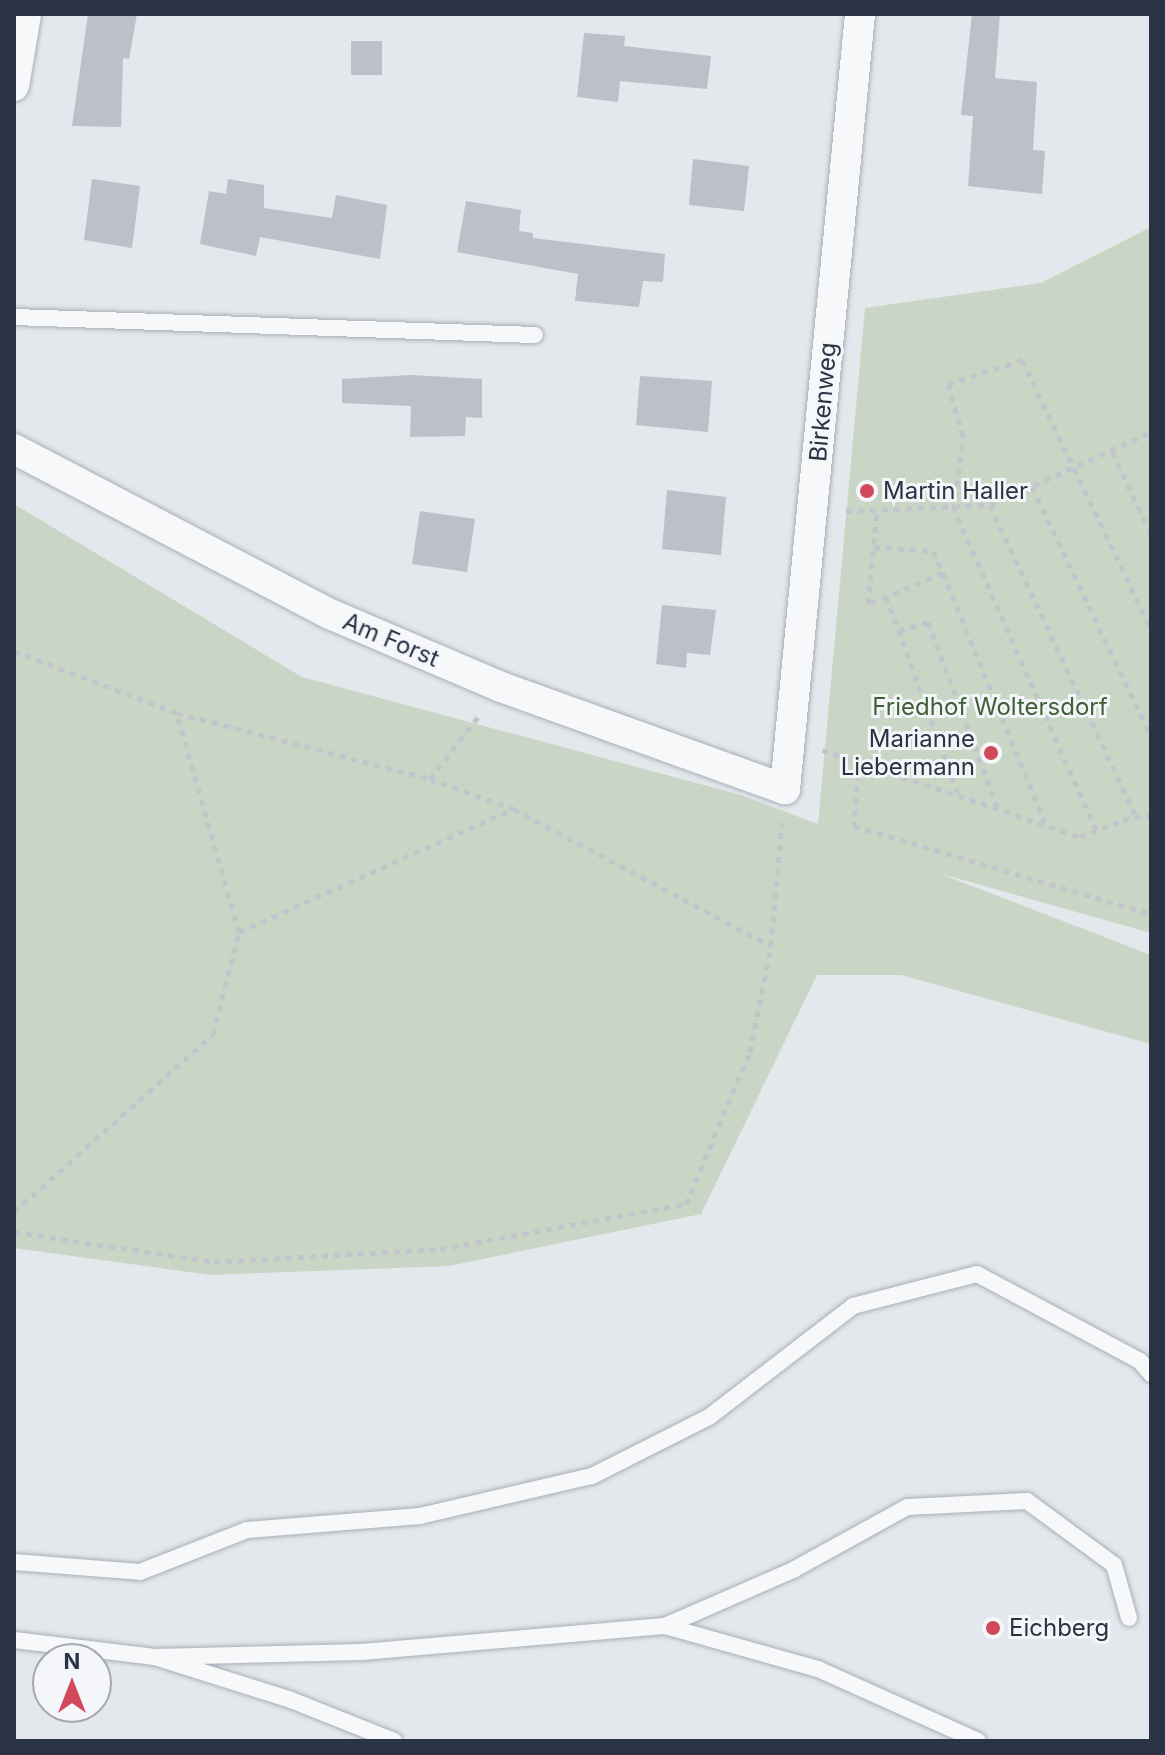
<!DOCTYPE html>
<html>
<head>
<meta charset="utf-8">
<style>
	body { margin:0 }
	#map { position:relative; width:1165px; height:1755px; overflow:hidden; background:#e4e7ec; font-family:Inter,sans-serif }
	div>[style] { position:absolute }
	.green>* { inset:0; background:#c9d6c5 }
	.building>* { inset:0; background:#bbc0ca }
	.path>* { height:5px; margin-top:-2.5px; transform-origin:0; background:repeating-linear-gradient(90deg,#c2c5cb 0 6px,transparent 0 12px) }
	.roads { filter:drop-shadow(0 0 2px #a9aeb7) drop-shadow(0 0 2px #a9aeb7) }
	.lane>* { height:16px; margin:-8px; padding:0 8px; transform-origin:8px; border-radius:8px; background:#f7f8fa }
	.street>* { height:30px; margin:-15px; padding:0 15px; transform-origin:15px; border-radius:15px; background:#f7f8fa }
	.dots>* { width:22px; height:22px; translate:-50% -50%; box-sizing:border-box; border:4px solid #f4f6f9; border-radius:50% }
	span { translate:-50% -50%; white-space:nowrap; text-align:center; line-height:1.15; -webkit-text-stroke:6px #f4f6f9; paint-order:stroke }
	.street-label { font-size:24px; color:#2b3445 }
	.poi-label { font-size:24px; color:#2b3445 }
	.left { translate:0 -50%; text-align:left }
	.right { translate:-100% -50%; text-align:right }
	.park-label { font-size:24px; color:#3f6138 }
	.frame { position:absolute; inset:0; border:16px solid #2b3445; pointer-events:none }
	.north { position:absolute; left:32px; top:1643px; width:80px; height:80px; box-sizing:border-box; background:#f4f6f9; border:2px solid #a4a8b1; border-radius:50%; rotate:0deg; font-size:22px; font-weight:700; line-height:32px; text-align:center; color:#2b3445 }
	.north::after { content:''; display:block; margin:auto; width:28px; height:36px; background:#d1495b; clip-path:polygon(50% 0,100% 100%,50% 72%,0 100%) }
</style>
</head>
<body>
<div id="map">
	<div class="green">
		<i style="clip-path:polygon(1151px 227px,1151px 933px,938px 873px,1151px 955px,1151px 1044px,901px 975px,817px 975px,701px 1214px,449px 1266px,211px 1275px,14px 1248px,14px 504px,302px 677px,741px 795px,818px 824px,865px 308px,1041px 283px)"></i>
	</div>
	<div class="building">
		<i style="clip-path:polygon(88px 14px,137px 14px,129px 59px,123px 58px,121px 127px,72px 126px)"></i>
		<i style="clip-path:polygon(972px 14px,1000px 14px,995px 78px,1037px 82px,1033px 150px,1045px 151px,1042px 194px,968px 186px,973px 116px,961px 115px)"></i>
		<i style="clip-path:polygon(584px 33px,625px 36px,624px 46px,711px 56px,707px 89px,620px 81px,618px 102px,577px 97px)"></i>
		<i style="clip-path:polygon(351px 41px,382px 41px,382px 75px,351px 75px)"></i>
		<i style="clip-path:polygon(693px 159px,749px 166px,744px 211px,689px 205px)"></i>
		<i style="clip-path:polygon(92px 179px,140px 186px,132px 248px,84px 240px)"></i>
		<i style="clip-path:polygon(228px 179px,264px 185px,264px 208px,332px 218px,336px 195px,387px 205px,380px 259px,260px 237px,256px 256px,200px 244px,209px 191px,226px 194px)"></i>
		<i style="clip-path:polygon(466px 201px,521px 210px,519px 231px,533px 233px,533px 238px,665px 254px,663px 282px,643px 281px,639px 307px,575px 301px,578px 274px,457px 252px)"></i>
		<i style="clip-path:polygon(411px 375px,482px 379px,482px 418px,466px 417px,465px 436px,410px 437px,411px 406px,342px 403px,342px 379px)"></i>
		<i style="clip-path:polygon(640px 376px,712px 381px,708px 432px,636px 425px)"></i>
		<i style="clip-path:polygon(667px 490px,726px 497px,721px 555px,662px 549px)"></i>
		<i style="clip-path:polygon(420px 511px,475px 519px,467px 572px,412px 564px)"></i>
		<i style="clip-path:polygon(662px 605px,716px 610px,710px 655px,687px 653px,686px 668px,656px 664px)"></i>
	</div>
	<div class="path">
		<i style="left:1112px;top:452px;width:91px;rotate:64.6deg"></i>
		<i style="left:1032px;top:487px;width:277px;rotate:64.5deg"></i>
		<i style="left:990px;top:505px;width:347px;rotate:64.9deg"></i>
		<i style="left:846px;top:511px;width:144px;rotate:-2.4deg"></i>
		<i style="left:990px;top:505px;width:177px;rotate:-24.4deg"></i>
		<i style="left:874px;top:547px;width:59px;rotate:3.9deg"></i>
		<i style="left:933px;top:551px;width:24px;rotate:66deg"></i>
		<i style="left:943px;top:573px;width:81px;rotate:157.5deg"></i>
		<i style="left:868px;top:604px;width:93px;rotate:-84.5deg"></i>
		<i style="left:943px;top:573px;width:273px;rotate:67.8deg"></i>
		<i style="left:886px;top:596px;width:214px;rotate:70deg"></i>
		<i style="left:899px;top:631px;width:30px;rotate:-17deg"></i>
		<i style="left:928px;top:622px;width:200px;rotate:69.5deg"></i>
		<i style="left:14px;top:651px;width:174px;rotate:20.8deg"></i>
		<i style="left:177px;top:713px;width:261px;rotate:14.6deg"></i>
		<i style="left:430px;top:779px;width:89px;rotate:19.7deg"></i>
		<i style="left:514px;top:809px;width:291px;rotate:28.1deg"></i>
		<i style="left:822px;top:750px;width:272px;rotate:18.6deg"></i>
		<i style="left:1080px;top:837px;width:46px;rotate:-21.6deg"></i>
		<i style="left:1123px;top:820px;width:28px;rotate:-10deg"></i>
		<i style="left:859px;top:762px;width:64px;rotate:94.5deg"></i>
		<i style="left:854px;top:826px;width:310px;rotate:16.5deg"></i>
		<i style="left:430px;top:779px;width:83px;rotate:-52.3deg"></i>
		<i style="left:1096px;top:830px;width:350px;rotate:-113.9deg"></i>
		<i style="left:954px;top:510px;width:75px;rotate:-83.1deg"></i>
		<i style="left:963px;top:436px;width:54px;rotate:-106.1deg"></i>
		<i style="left:948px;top:384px;width:78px;rotate:-18deg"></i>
		<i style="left:1022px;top:360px;width:298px;rotate:64.4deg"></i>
		<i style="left:239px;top:932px;width:300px;rotate:-24.2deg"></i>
		<i style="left:14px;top:1212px;width:267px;rotate:-41.8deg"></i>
		<i style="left:213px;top:1034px;width:105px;rotate:-75.7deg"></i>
		<i style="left:239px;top:932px;width:227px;rotate:-105.9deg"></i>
		<i style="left:14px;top:1232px;width:202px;rotate:8.5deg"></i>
		<i style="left:214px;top:1262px;width:226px;rotate:-3.3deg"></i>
		<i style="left:440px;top:1249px;width:250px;rotate:-10.4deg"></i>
		<i style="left:686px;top:1204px;width:165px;rotate:-67.2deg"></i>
		<i style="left:750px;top:1052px;width:108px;rotate:-78.8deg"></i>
		<i style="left:771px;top:946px;width:124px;rotate:-84.9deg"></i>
	</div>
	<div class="roads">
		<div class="lane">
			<i style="left:14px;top:317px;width:521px;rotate:1.98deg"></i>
			<i style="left:14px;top:1562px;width:126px;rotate:4.5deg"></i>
			<i style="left:140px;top:1572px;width:115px;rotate:-21.4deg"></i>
			<i style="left:247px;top:1530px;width:174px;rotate:-4.6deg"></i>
			<i style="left:420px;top:1516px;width:177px;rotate:-13.1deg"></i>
			<i style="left:592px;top:1476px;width:131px;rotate:-26.8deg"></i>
			<i style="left:709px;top:1417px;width:182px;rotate:-37.6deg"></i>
			<i style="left:853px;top:1306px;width:128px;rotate:-14.5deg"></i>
			<i style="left:977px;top:1274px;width:185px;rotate:28.1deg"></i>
			<i style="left:1140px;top:1361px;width:17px;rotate:50deg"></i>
			<i style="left:665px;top:1626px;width:159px;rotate:15.7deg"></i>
			<i style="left:818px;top:1669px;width:175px;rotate:24.2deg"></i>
			<i style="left:14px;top:1640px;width:142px;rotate:6.9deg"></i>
			<i style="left:155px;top:1657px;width:143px;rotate:17.5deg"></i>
			<i style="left:291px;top:1700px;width:111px;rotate:21.7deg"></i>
			<i style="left:155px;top:1657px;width:206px;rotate:-1.4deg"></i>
			<i style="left:361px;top:1652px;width:305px;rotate:-4.9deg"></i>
			<i style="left:665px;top:1626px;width:140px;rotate:-23.6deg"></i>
			<i style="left:793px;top:1570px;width:130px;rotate:-28.9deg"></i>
			<i style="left:907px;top:1507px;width:120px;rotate:-2.9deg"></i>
			<i style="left:1027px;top:1501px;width:108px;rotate:36.3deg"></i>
			<i style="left:1114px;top:1565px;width:55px;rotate:74.2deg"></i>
		</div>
		<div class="street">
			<i style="left:14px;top:86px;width:73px;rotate:-80.5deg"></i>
			<i style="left:14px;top:449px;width:356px;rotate:27.6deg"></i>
			<i style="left:330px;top:614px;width:186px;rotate:23.1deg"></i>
			<i style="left:501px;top:687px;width:302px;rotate:19.8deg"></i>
			<i style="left:785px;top:789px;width:779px;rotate:-84.47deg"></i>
		</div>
	</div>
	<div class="dots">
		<i style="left:867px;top:491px;background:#d1495b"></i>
		<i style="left:991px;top:753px;background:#d1495b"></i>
		<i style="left:993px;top:1628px;background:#d1495b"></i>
	</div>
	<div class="street-label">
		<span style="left:823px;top:402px;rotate:-85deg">Birkenweg</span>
		<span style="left:391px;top:640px;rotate:23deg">Am Forst</span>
	</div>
	<div class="poi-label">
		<span class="left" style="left:883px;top:491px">Martin Haller</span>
		<span class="right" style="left:975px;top:753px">Marianne<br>Liebermann</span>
		<span class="left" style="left:1009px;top:1628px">Eichberg</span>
	</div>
	<div class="park-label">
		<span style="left:990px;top:707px">Friedhof Woltersdorf</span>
	</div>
	<div class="frame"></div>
	<div class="north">N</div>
</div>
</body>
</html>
